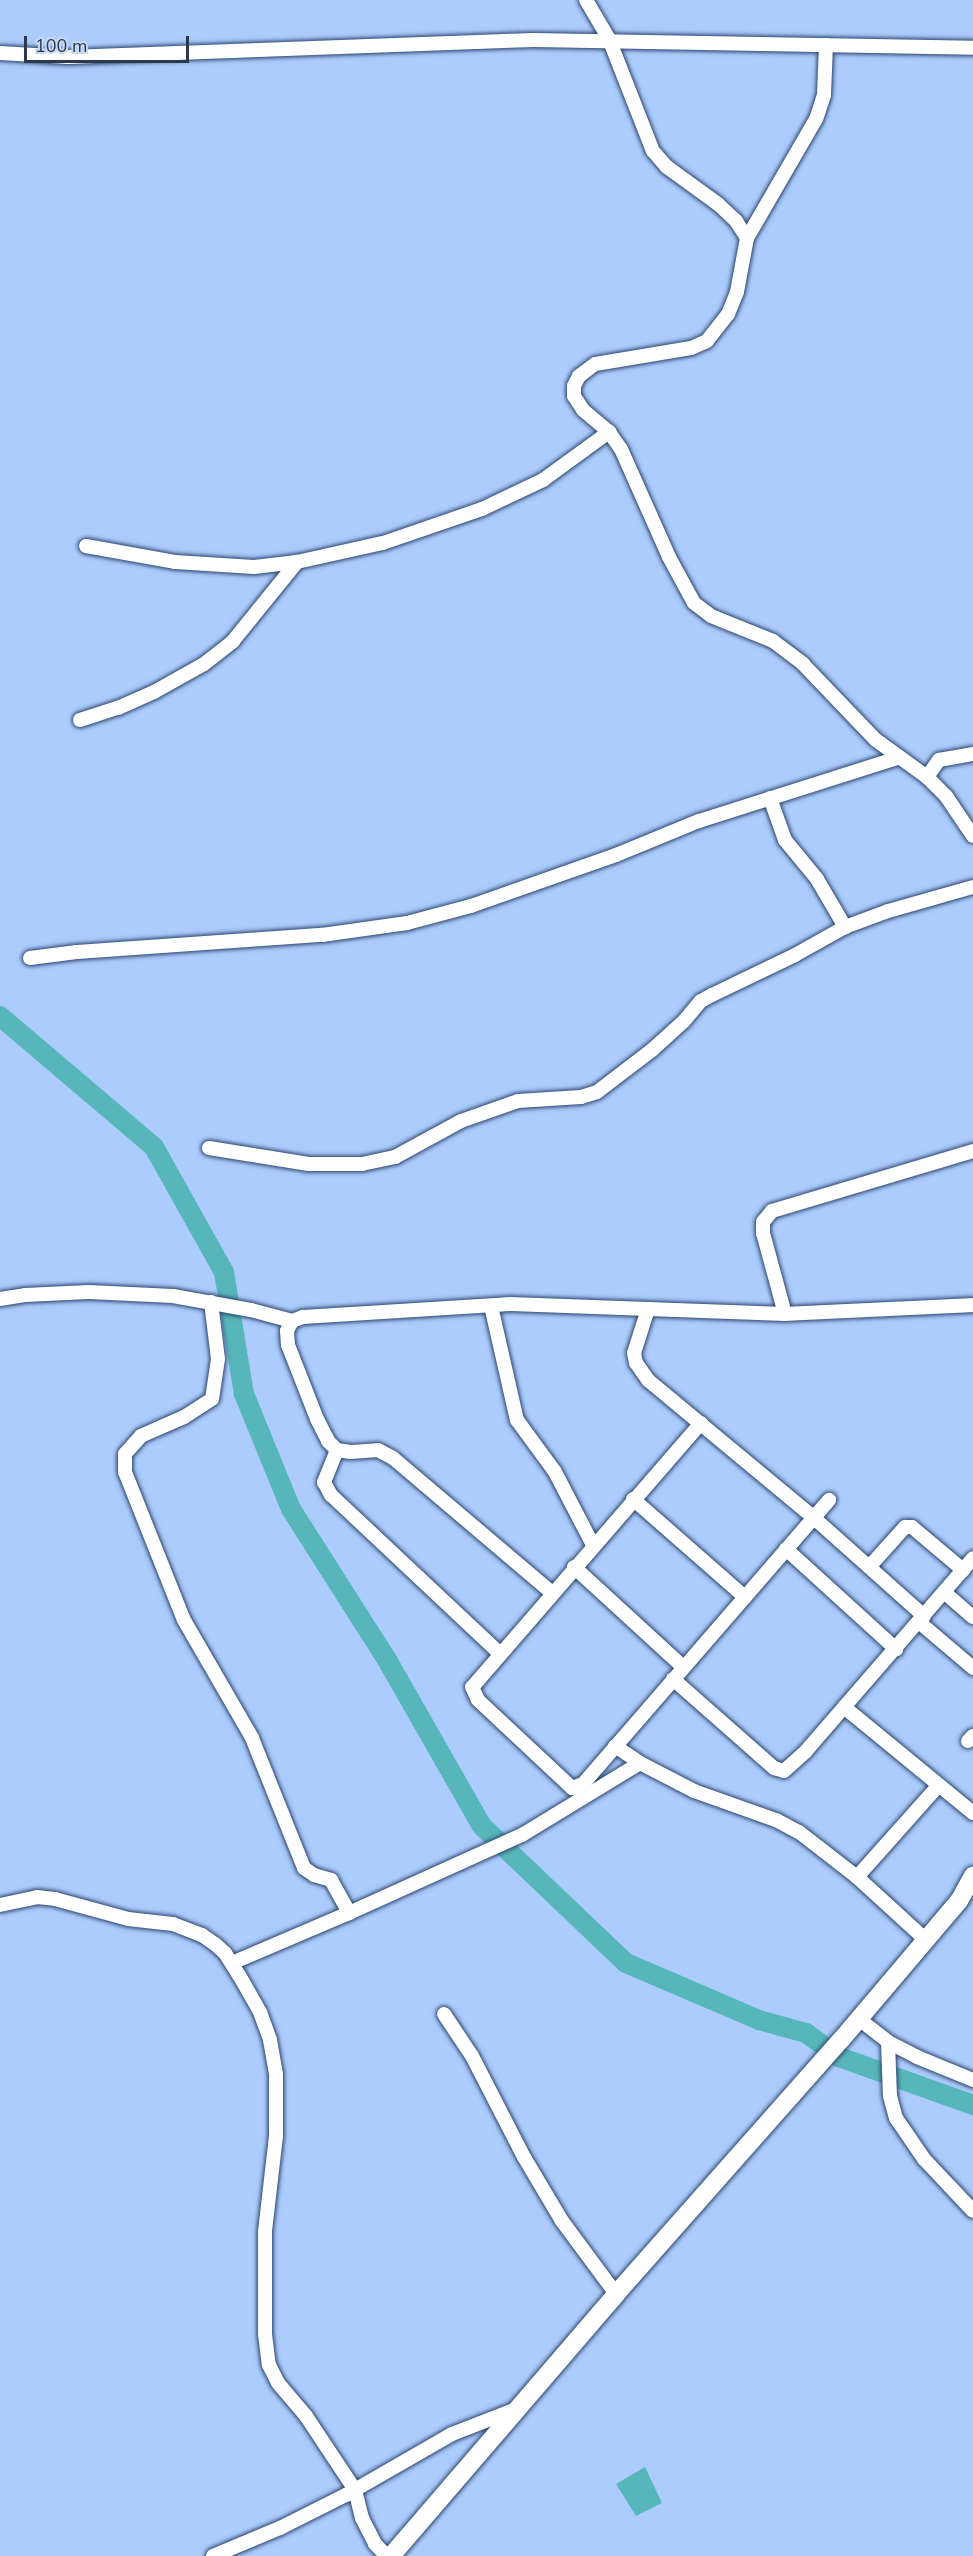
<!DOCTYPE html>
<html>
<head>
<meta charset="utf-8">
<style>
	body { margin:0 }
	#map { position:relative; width:973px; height:2556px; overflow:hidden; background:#acccfd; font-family:"Nunito Sans",sans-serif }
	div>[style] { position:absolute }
	.water>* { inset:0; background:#57b6ba }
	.river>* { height:20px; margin:-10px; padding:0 10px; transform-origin:10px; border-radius:10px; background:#57b6ba }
	.roads { filter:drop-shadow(0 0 2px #2a456d) drop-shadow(0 0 2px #2a456d) }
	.minor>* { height:14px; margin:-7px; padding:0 7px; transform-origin:7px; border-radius:7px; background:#fff }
	.secondary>* { height:18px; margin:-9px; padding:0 9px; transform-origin:9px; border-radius:9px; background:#fff }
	span { translate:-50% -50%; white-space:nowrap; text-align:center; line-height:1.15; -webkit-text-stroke:4.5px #c5d8f6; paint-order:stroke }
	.scale { position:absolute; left:24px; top:36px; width:165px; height:27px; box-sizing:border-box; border:3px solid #2d3a4d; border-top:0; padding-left:8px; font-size:18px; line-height:21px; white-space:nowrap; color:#2d3a4d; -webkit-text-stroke:4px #c5d8f6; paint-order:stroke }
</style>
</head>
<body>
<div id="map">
	<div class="water">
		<i style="clip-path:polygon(645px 2467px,662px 2503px,636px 2516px,616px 2484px)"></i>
	</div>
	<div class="river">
		<i style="left:0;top:1016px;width:202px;rotate:40.4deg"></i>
		<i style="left:154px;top:1147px;width:143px;rotate:60.8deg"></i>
		<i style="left:224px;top:1272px;width:124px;rotate:80.7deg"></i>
		<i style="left:244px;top:1394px;width:124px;rotate:67.8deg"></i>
		<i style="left:291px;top:1509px;width:177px;rotate:57.5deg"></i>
		<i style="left:386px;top:1658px;width:193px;rotate:60.3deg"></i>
		<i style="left:482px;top:1826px;width:199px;rotate:43.6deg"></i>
		<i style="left:626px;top:1963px;width:145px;rotate:23.2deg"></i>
		<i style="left:759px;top:2020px;width:49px;rotate:15.5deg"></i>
		<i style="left:806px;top:2033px;width:41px;rotate:36deg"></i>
		<i style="left:839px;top:2057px;width:142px;rotate:19.7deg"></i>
	</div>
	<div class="roads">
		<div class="minor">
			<i style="left:586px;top:0;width:45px;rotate:59.5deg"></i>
			<i style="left:609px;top:39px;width:120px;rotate:68.6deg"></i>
			<i style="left:653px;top:151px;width:21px;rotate:49deg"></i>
			<i style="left:667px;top:167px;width:63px;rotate:36deg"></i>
			<i style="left:718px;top:204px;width:25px;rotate:43deg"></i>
			<i style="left:736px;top:221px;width:20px;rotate:57deg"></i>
			<i style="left:826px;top:45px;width:50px;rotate:92.3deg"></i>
			<i style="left:824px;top:95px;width:25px;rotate:108deg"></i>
			<i style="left:816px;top:119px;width:138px;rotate:120.1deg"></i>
			<i style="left:747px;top:238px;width:55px;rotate:100.5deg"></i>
			<i style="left:737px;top:292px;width:24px;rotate:112deg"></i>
			<i style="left:728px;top:314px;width:34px;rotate:128deg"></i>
			<i style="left:707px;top:341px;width:17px;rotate:156deg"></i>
			<i style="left:691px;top:348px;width:97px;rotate:170.5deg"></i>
			<i style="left:595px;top:364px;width:20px;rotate:143deg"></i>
			<i style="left:579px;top:376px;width:11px;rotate:117deg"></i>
			<i style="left:574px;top:386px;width:10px;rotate:90deg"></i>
			<i style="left:574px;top:396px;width:17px;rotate:57deg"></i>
			<i style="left:583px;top:410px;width:34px;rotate:40deg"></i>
			<i style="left:609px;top:432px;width:21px;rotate:55deg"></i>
			<i style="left:621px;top:449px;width:118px;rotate:66deg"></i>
			<i style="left:669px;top:557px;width:52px;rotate:61.5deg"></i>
			<i style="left:694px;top:603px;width:21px;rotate:37deg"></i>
			<i style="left:711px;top:616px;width:67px;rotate:22deg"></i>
			<i style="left:773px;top:641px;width:38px;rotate:37deg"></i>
			<i style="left:803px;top:664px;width:105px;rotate:46.2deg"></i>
			<i style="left:876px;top:740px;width:63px;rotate:36deg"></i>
			<i style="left:927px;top:777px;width:27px;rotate:45deg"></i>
			<i style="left:946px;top:796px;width:48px;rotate:56deg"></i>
			<i style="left:0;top:53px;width:68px;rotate:3.4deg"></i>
			<i style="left:68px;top:57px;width:466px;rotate:-2.1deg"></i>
			<i style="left:534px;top:40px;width:439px;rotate:1deg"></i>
			<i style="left:86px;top:546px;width:90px;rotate:10.2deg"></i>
			<i style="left:175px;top:562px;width:79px;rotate:3.6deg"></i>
			<i style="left:254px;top:567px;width:43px;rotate:-6.6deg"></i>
			<i style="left:297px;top:562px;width:88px;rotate:-12.5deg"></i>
			<i style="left:383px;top:543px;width:105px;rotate:-19deg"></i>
			<i style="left:482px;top:509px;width:68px;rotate:-25.4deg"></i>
			<i style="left:543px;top:480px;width:82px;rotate:-36deg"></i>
			<i style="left:80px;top:720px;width:40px;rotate:-18deg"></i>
			<i style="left:118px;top:708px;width:39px;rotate:-24deg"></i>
			<i style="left:154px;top:692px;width:57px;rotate:-29.2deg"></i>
			<i style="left:204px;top:664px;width:37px;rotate:-38deg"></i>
			<i style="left:233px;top:641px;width:102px;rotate:-51deg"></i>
			<i style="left:927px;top:777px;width:21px;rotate:-55deg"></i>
			<i style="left:939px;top:760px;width:35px;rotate:-10deg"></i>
			<i style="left:770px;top:798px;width:45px;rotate:70.3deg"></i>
			<i style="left:785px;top:840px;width:50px;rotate:50.6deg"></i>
			<i style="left:817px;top:879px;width:56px;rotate:59.7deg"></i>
			<i style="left:30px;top:958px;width:47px;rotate:-7.3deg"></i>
			<i style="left:77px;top:952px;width:246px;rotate:-4deg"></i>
			<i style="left:322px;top:935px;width:86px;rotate:-8deg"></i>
			<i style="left:407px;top:923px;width:66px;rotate:-14.9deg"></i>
			<i style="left:471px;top:906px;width:154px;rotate:-19.4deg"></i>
			<i style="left:616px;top:855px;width:90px;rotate:-22.3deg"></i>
			<i style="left:699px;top:821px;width:209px;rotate:-17.6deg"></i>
			<i style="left:209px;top:1148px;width:101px;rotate:9.1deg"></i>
			<i style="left:309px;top:1164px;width:53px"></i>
			<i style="left:362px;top:1164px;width:34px;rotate:-12deg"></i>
			<i style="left:395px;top:1157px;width:75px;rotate:-28.6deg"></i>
			<i style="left:461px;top:1121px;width:60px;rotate:-19.3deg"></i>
			<i style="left:518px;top:1101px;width:63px;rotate:-3.6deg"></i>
			<i style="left:581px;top:1097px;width:17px;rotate:-17deg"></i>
			<i style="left:597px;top:1092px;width:69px;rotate:-37.4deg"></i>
			<i style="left:652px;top:1050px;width:43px;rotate:-42.2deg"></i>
			<i style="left:684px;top:1021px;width:26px;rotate:-50deg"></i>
			<i style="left:701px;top:1001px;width:13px;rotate:-29deg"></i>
			<i style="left:712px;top:995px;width:92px;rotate:-25.7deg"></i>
			<i style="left:795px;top:955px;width:57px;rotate:-29.2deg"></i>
			<i style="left:845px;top:927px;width:46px;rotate:-20.4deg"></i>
			<i style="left:888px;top:911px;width:88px;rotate:-15.8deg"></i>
			<i style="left:0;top:1299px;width:25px;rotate:-9deg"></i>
			<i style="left:25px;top:1295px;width:64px;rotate:-2.7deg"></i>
			<i style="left:89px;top:1292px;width:84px;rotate:2.7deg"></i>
			<i style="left:173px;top:1296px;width:79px;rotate:10.2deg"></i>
			<i style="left:251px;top:1310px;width:42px;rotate:15deg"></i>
			<i style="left:292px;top:1321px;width:12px;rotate:-20deg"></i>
			<i style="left:303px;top:1317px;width:208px;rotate:-3.6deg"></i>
			<i style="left:511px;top:1304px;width:137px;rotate:2.1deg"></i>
			<i style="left:211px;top:1302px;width:57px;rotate:83deg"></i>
			<i style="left:218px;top:1359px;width:40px;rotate:98.5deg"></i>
			<i style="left:212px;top:1399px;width:33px;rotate:147deg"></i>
			<i style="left:184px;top:1417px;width:47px;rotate:156.2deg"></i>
			<i style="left:141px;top:1436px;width:24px;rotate:132deg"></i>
			<i style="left:125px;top:1454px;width:18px;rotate:90deg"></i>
			<i style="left:125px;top:1472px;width:159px;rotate:68.3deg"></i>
			<i style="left:184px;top:1620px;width:136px;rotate:60deg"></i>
			<i style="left:252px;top:1738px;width:140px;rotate:68.2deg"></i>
			<i style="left:304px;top:1868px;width:12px;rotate:35deg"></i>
			<i style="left:314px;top:1875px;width:18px;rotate:16deg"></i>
			<i style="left:331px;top:1880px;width:38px;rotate:61deg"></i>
			<i style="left:349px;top:1913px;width:127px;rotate:156.9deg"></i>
			<i style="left:491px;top:1306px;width:117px;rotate:77.2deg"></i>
			<i style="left:517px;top:1420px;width:64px;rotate:53.8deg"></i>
			<i style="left:555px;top:1472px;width:82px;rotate:62.5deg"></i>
			<i style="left:785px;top:1314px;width:84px;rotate:-105.2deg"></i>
			<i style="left:763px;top:1233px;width:11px;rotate:-90deg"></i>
			<i style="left:763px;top:1222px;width:14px;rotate:-51deg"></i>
			<i style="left:772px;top:1211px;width:210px;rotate:-16.6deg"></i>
			<i style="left:292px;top:1321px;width:11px;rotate:117deg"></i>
			<i style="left:287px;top:1331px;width:14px;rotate:86deg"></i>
			<i style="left:288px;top:1345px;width:79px;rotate:68.6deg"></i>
			<i style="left:317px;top:1419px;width:25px;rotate:63deg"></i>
			<i style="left:328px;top:1441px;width:13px;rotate:45deg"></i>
			<i style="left:337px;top:1450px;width:14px;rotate:8deg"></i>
			<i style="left:351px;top:1452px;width:27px;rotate:-4deg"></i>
			<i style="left:378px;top:1450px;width:17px;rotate:28deg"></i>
			<i style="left:393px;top:1458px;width:207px;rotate:40.3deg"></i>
			<i style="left:701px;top:1423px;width:349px;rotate:130.9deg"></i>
			<i style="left:472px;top:1687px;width:14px;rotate:65deg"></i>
			<i style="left:478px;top:1700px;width:129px;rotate:43.1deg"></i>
			<i style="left:572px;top:1788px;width:12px;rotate:-20deg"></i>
			<i style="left:583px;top:1784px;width:376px;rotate:-49.1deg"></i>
			<i style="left:337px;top:1450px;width:35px;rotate:112deg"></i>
			<i style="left:324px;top:1482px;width:15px;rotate:62deg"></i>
			<i style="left:331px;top:1495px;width:231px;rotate:43.2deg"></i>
			<i style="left:633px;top:1499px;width:149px;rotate:41.2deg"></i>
			<i style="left:786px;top:1549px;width:149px;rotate:42.3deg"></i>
			<i style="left:574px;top:1567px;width:148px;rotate:42.5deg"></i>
			<i style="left:869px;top:1567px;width:54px;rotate:-48deg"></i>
			<i style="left:905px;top:1527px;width:7px"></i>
			<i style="left:912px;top:1527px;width:67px;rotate:40.1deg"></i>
			<i style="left:944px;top:1592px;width:38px;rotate:41deg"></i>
			<i style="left:924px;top:1616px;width:149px;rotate:-138.3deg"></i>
			<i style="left:813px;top:1517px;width:214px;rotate:-140.3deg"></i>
			<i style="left:648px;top:1380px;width:21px;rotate:-125deg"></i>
			<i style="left:636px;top:1363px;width:10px;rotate:-101deg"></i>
			<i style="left:634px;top:1353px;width:46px;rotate:-72.3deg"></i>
			<i style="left:648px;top:1309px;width:137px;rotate:2.1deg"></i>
			<i style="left:785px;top:1314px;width:188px;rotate:-2.7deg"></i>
			<i style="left:919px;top:1622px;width:71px;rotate:40.4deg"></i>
			<i style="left:673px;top:1679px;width:135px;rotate:41.4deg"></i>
			<i style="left:774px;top:1768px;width:10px;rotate:17deg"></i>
			<i style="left:784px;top:1771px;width:30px;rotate:-42deg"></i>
			<i style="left:806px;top:1751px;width:255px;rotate:-49.1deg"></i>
			<i style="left:844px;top:1707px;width:167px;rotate:39.4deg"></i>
			<i style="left:968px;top:1741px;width:7px;rotate:-45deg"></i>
			<i style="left:615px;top:1746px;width:30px;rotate:34deg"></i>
			<i style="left:640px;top:1763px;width:61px;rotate:27.4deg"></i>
			<i style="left:694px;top:1791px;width:87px;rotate:19.5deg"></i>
			<i style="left:776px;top:1820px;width:26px;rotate:28deg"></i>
			<i style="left:799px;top:1832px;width:73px;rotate:37.8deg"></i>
			<i style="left:857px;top:1877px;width:93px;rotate:42.4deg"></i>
			<i style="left:857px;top:1877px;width:123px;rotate:-48.3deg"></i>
			<i style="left:0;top:1905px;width:38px;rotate:-12deg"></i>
			<i style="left:37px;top:1897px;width:18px;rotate:6deg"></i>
			<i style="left:55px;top:1899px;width:76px;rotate:15.3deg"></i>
			<i style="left:128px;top:1919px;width:45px;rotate:6.3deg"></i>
			<i style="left:173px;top:1924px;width:31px;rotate:21deg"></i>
			<i style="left:202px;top:1935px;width:16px;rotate:35deg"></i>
			<i style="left:215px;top:1944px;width:13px;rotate:42deg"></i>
			<i style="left:225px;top:1953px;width:26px;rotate:58deg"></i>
			<i style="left:239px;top:1975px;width:43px;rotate:60.4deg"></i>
			<i style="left:260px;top:2012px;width:30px;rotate:70deg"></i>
			<i style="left:270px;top:2040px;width:35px;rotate:80deg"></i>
			<i style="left:276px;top:2074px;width:62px;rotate:90deg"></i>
			<i style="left:276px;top:2136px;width:96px;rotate:96.6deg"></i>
			<i style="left:265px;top:2231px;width:103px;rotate:90deg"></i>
			<i style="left:265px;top:2334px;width:31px;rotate:83deg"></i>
			<i style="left:269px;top:2365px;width:20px;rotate:63deg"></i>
			<i style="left:278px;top:2383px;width:43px;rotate:49.7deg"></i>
			<i style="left:306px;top:2416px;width:89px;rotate:56.5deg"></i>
			<i style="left:355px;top:2490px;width:29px;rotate:76deg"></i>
			<i style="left:362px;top:2518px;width:29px;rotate:63deg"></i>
			<i style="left:375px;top:2544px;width:17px;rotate:45deg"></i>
			<i style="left:349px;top:1913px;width:190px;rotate:-24.3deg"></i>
			<i style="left:522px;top:1835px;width:138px;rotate:-31.4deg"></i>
			<i style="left:444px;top:2014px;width:50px;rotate:56.3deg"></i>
			<i style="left:472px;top:2056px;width:114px;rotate:62.8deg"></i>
			<i style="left:524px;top:2157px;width:74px;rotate:59.3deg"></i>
			<i style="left:562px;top:2221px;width:91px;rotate:53.5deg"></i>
			<i style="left:859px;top:2019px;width:37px;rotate:38deg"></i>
			<i style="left:888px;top:2042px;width:33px;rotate:27deg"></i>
			<i style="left:917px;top:2057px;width:61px;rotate:22.3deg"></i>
			<i style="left:888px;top:2042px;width:54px;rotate:87.9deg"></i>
			<i style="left:890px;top:2096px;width:23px;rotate:75deg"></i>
			<i style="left:896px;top:2118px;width:50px;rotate:55.7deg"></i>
			<i style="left:924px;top:2159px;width:71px;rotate:46.7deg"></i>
			<i style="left:213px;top:2556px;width:73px;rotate:-22.7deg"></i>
			<i style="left:280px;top:2528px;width:74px;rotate:-26.6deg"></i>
			<i style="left:346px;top:2495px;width:122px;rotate:-29.9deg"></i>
			<i style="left:452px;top:2434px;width:69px;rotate:-21.3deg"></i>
		</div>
		<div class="secondary">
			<i style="left:391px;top:2556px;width:345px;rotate:-49.3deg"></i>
			<i style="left:616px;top:2294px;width:339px;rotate:-48.5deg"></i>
			<i style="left:841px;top:2040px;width:182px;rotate:-49.7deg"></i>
			<i style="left:959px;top:1901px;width:29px;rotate:-61deg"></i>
		</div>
	</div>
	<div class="scale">100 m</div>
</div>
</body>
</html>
